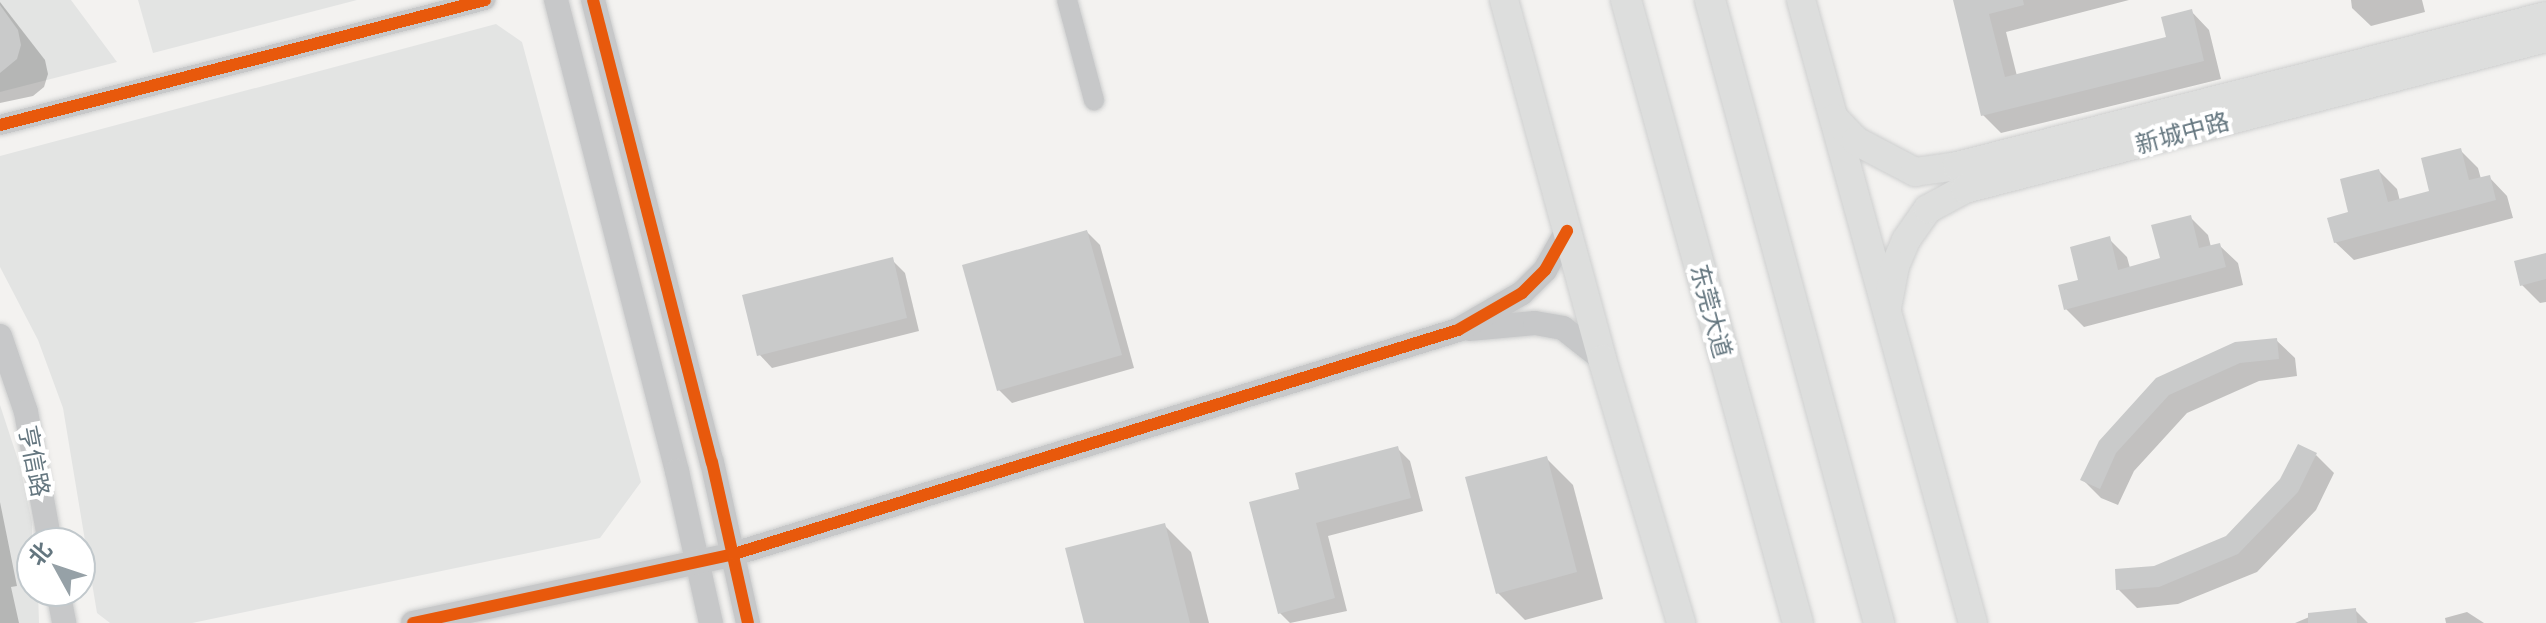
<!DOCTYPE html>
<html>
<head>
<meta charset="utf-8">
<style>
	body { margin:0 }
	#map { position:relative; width:2546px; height:623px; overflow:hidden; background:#f3f2f0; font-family:"Open Sans","Noto Sans SC",sans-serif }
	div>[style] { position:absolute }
	.built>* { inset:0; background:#e3e4e3 }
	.shadow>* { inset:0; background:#0003 }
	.building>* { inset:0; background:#c9caca }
	.roads { filter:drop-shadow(0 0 2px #cecfcf) drop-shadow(0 0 2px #cecfcf) }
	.minor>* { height:20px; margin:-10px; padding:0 10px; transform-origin:10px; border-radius:10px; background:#c7c8c9 }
	.tertiary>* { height:24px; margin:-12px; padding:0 12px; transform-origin:12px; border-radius:12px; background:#c7c8c9 }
	.secondary>* { height:28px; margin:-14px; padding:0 14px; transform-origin:14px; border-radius:14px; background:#dddedd }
	.primary>* { height:30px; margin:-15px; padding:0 15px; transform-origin:15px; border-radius:15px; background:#dddedd }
	.cycleway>* { height:12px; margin:-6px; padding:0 6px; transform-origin:6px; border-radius:6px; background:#e8590c }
	span { translate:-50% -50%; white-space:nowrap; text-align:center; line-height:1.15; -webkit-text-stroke:8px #fff; paint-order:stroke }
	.street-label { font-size:24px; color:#64767f }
	.north { position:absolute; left:16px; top:527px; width:80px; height:80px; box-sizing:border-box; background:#fff; border:2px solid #c1c8cc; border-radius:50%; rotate:310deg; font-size:22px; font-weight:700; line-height:32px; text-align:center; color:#64767f }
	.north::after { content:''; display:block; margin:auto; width:28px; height:36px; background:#96a1a7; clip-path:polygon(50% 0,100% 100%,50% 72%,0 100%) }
</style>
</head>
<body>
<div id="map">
	<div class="built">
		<i style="clip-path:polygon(0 0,71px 0,117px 62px,0 92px)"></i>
		<i style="clip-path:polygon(138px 0,357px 0,153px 53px)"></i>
		<i style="clip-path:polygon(496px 24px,522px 42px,641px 482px,600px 538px,192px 623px,110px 623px,97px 613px,63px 408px,38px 340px,0 267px,0 156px)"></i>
		<i style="clip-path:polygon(0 405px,20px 466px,32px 522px,32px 591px,38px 591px,39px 623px,0 623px)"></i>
	</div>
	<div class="shadow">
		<i style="clip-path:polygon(1955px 0,2129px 0,2006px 32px,2017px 76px,2168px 39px,2191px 11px,2209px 30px,2221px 79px,2001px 133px,1983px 115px)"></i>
		<i style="clip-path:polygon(2351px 0,2422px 0,2425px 12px,2371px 26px,2352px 8px)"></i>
		<i style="clip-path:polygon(0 2px,45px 60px,48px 74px,44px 87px,33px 96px,0 103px)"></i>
		<i style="clip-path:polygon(2460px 150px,2478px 168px,2481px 179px,2489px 177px,2507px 196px,2513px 218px,2354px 260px,2335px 242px,2379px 171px,2397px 189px,2400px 201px,2432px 192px)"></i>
		<i style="clip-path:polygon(2190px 217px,2208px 235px,2211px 247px,2219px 245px,2238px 263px,2243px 285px,2084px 327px,2066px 309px,2109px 239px,2127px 257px,2130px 268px,2162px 260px)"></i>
		<i style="clip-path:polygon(1087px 232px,1100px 245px,1134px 368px,1012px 403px,999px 390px)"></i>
		<i style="clip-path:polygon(2546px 255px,2546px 302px,2540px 303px,2522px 285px)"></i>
		<i style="clip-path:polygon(892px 260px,905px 273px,919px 331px,772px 368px,759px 354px)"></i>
		<i style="clip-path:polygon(2276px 340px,2295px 358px,2297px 376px,2259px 381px,2187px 413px,2134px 471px,2118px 505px,2101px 498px,2083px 480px,2157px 379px)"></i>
		<i style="clip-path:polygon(1397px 448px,1410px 461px,1423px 511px,1328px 536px,1347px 611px,1290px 623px,1280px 613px,1302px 490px)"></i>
		<i style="clip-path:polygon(2316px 455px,2334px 473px,2316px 510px,2257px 572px,2178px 604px,2137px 608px,2118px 589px,2155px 568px,2227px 537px)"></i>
		<i style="clip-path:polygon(1546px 458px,1573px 485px,1603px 599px,1525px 620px,1498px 593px)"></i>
		<i style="clip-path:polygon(0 502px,17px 586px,11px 587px,19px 623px,0 623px)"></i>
		<i style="clip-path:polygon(1164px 525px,1191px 552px,1209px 623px,1086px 623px)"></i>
		<i style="clip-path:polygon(2355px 610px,2368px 623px,2295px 623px,2314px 615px)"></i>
		<i style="clip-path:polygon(2467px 612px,2484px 623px,2446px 623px,2445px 618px)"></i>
	</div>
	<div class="building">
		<i style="clip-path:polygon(1953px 0,2023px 0,2024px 5px,1989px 14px,2005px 77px,2166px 37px,2161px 17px,2192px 9px,2204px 61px,1981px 116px)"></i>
		<i style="clip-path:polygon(0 5px,18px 30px,21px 45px,17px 59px,0 73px)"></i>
		<i style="clip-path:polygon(2461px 148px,2469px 180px,2490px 175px,2496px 200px,2334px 243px,2327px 218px,2348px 212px,2340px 179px,2379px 169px,2388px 202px,2429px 191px,2421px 158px)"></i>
		<i style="clip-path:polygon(2191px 215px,2199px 248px,2220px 243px,2226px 267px,2064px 310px,2058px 285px,2078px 280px,2070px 247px,2110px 236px,2118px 270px,2160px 258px,2151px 225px)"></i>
		<i style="clip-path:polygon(1087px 230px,1122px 355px,997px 391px,962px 265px)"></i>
		<i style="clip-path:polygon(2546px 253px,2546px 279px,2520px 286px,2514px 261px)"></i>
		<i style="clip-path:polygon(893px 257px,907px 318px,757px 356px,742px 295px)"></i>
		<i style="clip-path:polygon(2277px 338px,2279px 359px,2240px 363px,2169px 395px,2116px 453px,2100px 489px,2080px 480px,2099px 441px,2156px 378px,2235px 342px)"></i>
		<i style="clip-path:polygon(2298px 444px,2317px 453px,2298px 492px,2238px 554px,2159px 587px,2116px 590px,2115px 569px,2154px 566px,2226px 536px,2280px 479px)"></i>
		<i style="clip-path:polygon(1398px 446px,1411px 498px,1316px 523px,1335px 598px,1278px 614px,1249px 502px,1299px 489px,1295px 473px)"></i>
		<i style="clip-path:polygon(1547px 456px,1577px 572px,1496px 594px,1465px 477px)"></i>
		<i style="clip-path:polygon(1165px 523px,1190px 623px,1084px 623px,1065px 548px)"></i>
		<i style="clip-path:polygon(2356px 608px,2357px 623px,2308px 623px,2308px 613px)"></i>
	</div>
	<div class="roads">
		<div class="minor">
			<i style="left:1067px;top:0;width:104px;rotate:74.9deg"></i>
			<i style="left:0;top:125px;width:501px;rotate:-14.45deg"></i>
		</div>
		<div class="tertiary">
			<i style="left:556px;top:0;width:486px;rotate:75.6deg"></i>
			<i style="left:677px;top:471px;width:156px;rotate:77.4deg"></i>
			<i style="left:593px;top:0;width:477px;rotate:75.6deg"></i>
			<i style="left:712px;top:462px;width:165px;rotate:77.4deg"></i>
			<i style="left:1469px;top:329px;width:66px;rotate:-5.2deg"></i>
			<i style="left:1535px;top:323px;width:28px;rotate:10deg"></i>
			<i style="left:1563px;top:328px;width:50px;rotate:38.5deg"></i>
			<i style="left:0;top:336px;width:80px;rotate:71.1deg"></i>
			<i style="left:26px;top:412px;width:133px;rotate:79.6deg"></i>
			<i style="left:58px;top:591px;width:33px;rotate:79deg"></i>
			<i style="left:413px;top:623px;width:328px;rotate:-12.1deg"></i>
			<i style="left:734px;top:554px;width:758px;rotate:-17.19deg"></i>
			<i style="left:1458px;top:330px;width:74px;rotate:-30deg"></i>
			<i style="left:1522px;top:293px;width:33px;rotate:-45deg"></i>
			<i style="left:1545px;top:270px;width:45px;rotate:-60.6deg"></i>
		</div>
		<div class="secondary">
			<i style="left:1504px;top:0;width:372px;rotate:74.7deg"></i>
			<i style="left:1602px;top:359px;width:276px;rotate:73.3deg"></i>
			<i style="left:1801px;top:0;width:646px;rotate:74.57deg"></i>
			<i style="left:1834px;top:118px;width:32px;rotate:46deg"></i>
			<i style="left:1856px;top:141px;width:67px;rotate:27.7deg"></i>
			<i style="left:1915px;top:172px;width:42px;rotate:-8.1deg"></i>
			<i style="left:1957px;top:166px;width:608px;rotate:-14.29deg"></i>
			<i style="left:1887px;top:308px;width:43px;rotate:-79.2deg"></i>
			<i style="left:1895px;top:266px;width:28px;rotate:-67deg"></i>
			<i style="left:1906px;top:240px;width:38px;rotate:-55deg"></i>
			<i style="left:1928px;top:209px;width:42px;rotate:-28.4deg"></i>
			<i style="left:1965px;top:189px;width:600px;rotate:-14.57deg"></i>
		</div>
		<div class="primary">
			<i style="left:1626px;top:0;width:646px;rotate:74.57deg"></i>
			<i style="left:1710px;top:0;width:646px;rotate:74.82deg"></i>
		</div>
	</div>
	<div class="cycleway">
		<i style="left:593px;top:0;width:477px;rotate:75.6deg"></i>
		<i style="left:712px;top:462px;width:165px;rotate:77.4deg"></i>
		<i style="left:0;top:125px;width:501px;rotate:-14.45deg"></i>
		<i style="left:413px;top:623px;width:328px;rotate:-12.1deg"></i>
		<i style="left:734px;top:554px;width:758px;rotate:-17.19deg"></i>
		<i style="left:1458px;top:330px;width:74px;rotate:-30deg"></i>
		<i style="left:1522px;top:293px;width:33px;rotate:-45deg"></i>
		<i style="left:1545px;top:270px;width:45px;rotate:-60.6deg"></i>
	</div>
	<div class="street-label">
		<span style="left:2182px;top:132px;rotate:-15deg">新城中路</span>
		<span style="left:1712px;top:311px;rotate:75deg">东莞大道</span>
		<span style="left:35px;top:461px;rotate:79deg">亨信路</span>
	</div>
	<div class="north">北</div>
</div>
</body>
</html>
